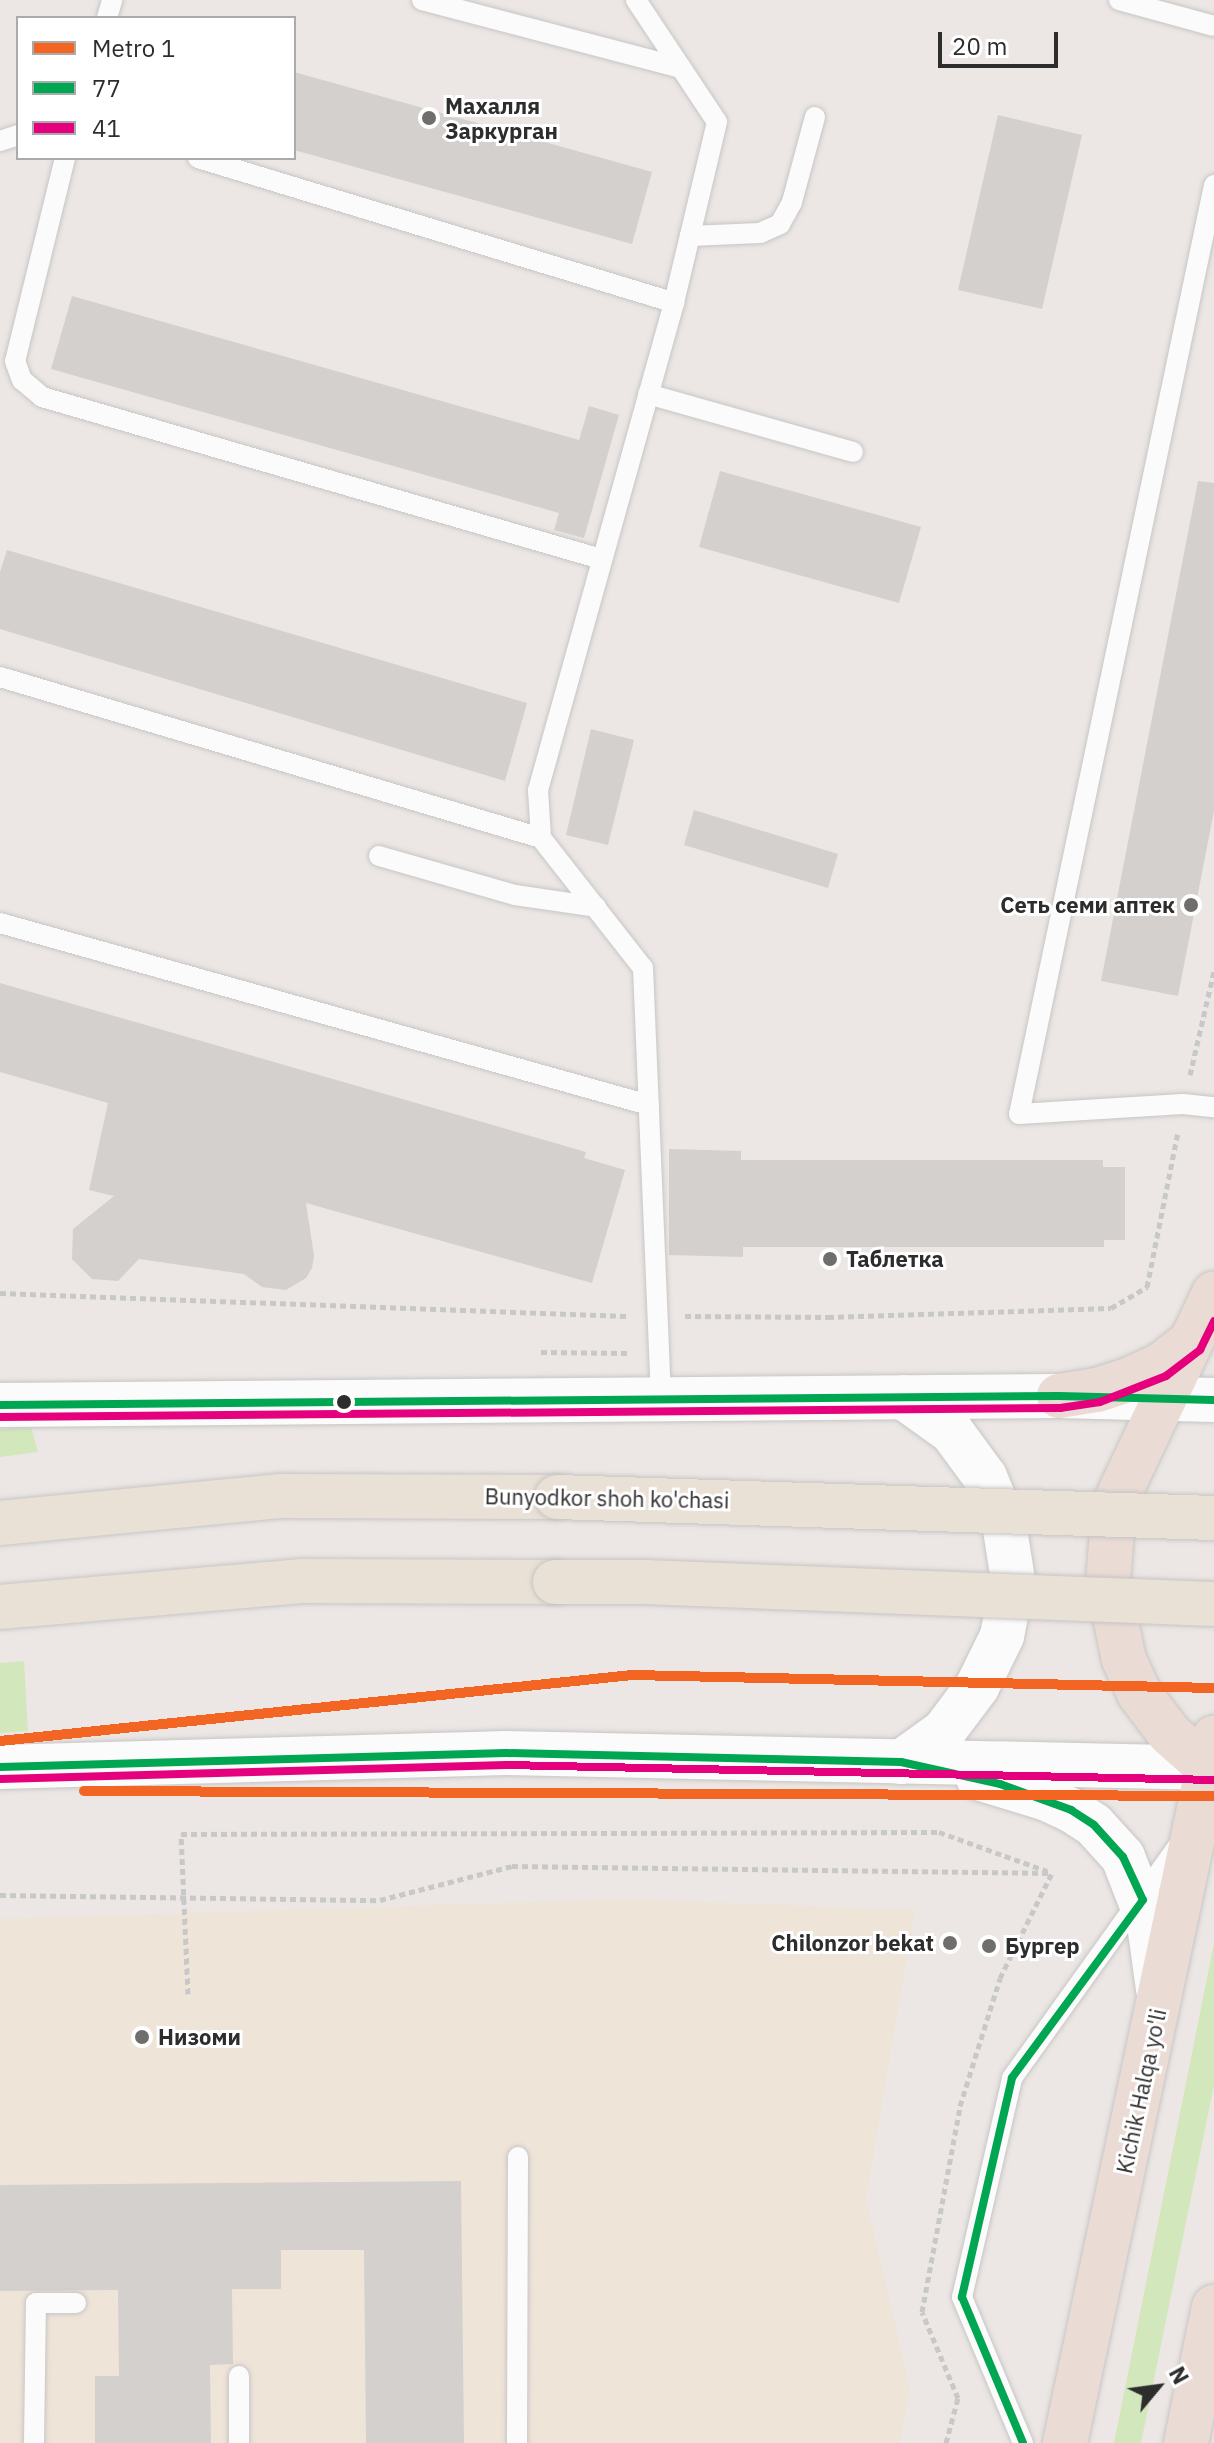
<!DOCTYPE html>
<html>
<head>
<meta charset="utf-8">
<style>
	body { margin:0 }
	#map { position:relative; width:1214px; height:2443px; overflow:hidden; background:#ece7e4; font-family:"IBM Plex Sans",sans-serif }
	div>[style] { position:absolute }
	.education>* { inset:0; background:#efe4d8 }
	.green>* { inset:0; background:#d3e7bc }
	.building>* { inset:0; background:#d3d0cd }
	.path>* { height:5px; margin-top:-2.5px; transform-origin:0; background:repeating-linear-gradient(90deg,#c8c8c8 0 6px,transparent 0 10px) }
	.roads { filter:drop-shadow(0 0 2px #c7c6c6) drop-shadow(0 0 2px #c7c6c6) }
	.lane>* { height:20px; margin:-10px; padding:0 10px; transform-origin:10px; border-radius:10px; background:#fcfbfb }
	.secondary>* { height:44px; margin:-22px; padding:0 22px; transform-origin:22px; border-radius:22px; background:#fcfbfb }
	.primary>* { height:44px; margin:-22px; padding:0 22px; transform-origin:22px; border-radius:22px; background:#e9e1d5 }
	.highway>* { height:44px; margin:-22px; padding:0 22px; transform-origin:22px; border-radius:22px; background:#eadbd5 }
	.bridges { filter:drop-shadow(0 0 2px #c6c4c3) drop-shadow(0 0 2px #c6c4c3) }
	.primary-bridge>* { height:44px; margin:-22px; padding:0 22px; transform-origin:22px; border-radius:22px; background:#e9e1d5 }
	.bus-1>* { height:8px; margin:-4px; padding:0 4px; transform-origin:4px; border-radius:4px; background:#00a651 }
	.bus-2>* { height:8px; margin:-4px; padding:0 4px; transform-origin:4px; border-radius:4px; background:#e5007d }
	.metro-1>* { height:10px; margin:-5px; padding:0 5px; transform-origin:5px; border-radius:5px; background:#f26522 }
	.dots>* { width:22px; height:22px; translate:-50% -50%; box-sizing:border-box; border:4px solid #fff; border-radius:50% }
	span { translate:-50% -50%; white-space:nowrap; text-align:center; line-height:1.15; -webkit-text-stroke:6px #fff; paint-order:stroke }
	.poi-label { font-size:22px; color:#2d2d2d; font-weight:700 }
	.left { translate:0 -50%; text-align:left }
	.right { translate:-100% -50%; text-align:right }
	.street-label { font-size:22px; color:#2d2d2d }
	.legend { position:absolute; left:16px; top:16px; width:280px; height:144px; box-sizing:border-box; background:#fff; border:2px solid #ababab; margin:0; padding:10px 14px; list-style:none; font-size:24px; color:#2d2d2d }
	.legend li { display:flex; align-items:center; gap:16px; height:40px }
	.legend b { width:40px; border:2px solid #ababab }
	.north { position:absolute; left:1118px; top:2347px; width:80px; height:80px; -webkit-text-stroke:6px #fff; paint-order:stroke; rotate:61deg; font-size:22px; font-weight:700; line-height:32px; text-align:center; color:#2d2d2d }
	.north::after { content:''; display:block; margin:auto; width:28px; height:36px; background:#2d2d2d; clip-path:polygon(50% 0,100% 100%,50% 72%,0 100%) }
	.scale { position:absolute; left:938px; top:32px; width:120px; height:36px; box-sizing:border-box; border:4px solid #2d2d2d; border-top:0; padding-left:10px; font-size:24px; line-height:28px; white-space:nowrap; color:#2d2d2d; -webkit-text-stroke:6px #fff; paint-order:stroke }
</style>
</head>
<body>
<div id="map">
	<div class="education">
		<i style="clip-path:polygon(629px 1899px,915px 1910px,866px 2198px,910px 2388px,900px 2443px,0 2443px,0 1919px)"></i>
	</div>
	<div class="green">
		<i style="clip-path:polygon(31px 1427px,38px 1452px,0 1457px,0 1429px)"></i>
		<i style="clip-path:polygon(24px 1661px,28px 1731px,0 1733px,0 1663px)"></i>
		<i style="clip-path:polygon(1214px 1943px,1214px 2085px,1141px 2443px,1114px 2443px)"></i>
	</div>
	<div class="building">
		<i style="clip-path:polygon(294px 72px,652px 172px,632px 244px,294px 150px)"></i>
		<i style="clip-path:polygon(998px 115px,1082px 135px,1042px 309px,958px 290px)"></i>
		<i style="clip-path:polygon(72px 296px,579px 440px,589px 406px,619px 415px,584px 538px,554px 530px,559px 513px,51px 369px)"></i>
		<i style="clip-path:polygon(720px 471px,921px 527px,899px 603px,699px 547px)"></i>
		<i style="clip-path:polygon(1198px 481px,1214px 483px,1214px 811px,1178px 996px,1101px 981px)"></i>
		<i style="clip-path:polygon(7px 550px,527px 703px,505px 781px,0 629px,0 572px)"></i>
		<i style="clip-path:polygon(591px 729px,634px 740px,608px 845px,566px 835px)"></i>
		<i style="clip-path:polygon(694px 810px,838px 854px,828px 888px,684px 845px)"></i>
		<i style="clip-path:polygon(0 983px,586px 1152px,584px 1158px,625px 1170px,592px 1283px,306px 1203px,314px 1256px,312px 1268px,306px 1278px,286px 1290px,262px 1287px,244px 1274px,139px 1259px,118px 1281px,92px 1279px,72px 1259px,73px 1229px,114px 1196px,89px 1190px,108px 1103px,0 1072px)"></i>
		<i style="clip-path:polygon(669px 1149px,741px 1151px,741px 1160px,1103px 1160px,1103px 1167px,1125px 1167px,1125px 1240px,1104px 1240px,1104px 1247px,743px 1247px,743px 1257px,669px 1255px)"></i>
		<i style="clip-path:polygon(461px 2181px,464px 2443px,366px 2443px,364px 2250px,281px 2250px,281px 2289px,232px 2289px,233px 2364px,210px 2365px,211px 2443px,95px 2443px,95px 2376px,119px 2376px,118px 2290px,0 2291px,0 2185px)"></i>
	</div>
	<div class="path">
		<i style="left:1190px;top:1075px;width:107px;rotate:-77deg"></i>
		<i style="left:0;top:1293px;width:627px;rotate:2.1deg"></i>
		<i style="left:685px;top:1316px;width:143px;rotate:0.4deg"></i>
		<i style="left:828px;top:1317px;width:283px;rotate:-1.8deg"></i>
		<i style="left:1111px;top:1308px;width:42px;rotate:-30.3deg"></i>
		<i style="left:1147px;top:1287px;width:158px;rotate:-78.7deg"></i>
		<i style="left:541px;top:1352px;width:90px;rotate:0.6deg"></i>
		<i style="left:0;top:1895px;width:380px;rotate:0.8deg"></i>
		<i style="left:380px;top:1900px;width:136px;rotate:-14.4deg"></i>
		<i style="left:512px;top:1866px;width:540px;rotate:0.74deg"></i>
		<i style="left:188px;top:1994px;width:160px;rotate:-92.5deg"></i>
		<i style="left:181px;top:1834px;width:758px;rotate:-0.15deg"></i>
		<i style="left:939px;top:1832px;width:115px;rotate:19.9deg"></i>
		<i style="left:946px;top:2443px;width:47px;rotate:-75.1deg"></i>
		<i style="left:958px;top:2398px;width:93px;rotate:-112.7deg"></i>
		<i style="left:922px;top:2312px;width:209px;rotate:-79.5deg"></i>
		<i style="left:960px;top:2106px;width:134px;rotate:-72.6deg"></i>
		<i style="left:1000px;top:1978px;width:117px;rotate:-63.7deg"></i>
	</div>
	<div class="roads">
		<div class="lane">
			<i style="left:422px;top:0;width:268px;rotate:14.7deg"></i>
			<i style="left:636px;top:0;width:146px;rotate:56.4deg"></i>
			<i style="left:717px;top:122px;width:186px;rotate:103.4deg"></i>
			<i style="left:674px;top:303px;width:506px;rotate:105.6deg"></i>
			<i style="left:538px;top:790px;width:48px;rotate:86.4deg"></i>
			<i style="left:541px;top:838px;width:165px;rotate:51.9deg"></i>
			<i style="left:643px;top:968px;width:431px;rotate:87.6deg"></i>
			<i style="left:1119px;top:0;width:98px;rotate:15.3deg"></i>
			<i style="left:107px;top:18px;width:19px;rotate:-74deg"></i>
			<i style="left:0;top:141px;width:19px;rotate:-18deg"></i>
			<i style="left:65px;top:158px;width:209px;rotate:103.8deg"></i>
			<i style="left:15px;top:361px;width:20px;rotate:70deg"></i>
			<i style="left:22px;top:380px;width:26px;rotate:40deg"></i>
			<i style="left:42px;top:397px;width:582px;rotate:16.16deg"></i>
			<i style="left:198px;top:158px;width:498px;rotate:16.9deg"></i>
			<i style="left:1214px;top:185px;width:949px;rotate:101.85deg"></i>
			<i style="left:1019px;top:1114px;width:164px;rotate:-3.5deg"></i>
			<i style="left:1183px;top:1104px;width:31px;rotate:6deg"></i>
			<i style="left:690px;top:236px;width:70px;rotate:-2.5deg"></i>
			<i style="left:760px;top:233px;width:22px;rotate:-24deg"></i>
			<i style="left:780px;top:224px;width:25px;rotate:-61deg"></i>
			<i style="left:792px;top:202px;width:88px;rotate:-74.9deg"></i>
			<i style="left:648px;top:394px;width:213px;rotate:15.8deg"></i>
			<i style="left:0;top:677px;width:564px;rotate:16.57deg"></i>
			<i style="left:379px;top:856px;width:141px;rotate:16deg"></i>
			<i style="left:515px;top:895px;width:82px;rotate:8.4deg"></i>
			<i style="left:0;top:923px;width:674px;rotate:15.67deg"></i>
			<i style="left:34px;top:2443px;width:140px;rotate:-89.2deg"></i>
			<i style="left:36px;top:2303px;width:40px"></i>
			<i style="left:239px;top:2443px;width:67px;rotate:-90deg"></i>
			<i style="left:517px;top:2443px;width:286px;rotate:-89.8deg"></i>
			<i style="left:1023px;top:2443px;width:158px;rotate:-112.7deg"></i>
			<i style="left:962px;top:2297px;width:225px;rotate:-77.1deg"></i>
			<i style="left:1012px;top:2078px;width:285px;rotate:-54.4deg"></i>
		</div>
		<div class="secondary">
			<i style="left:0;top:1405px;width:1059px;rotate:-0.49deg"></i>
			<i style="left:1059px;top:1396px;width:155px;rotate:1.5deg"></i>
			<i style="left:901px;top:1762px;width:53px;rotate:-35.8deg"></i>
			<i style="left:944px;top:1731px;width:55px;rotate:-53.1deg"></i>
			<i style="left:977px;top:1687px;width:57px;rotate:-63.9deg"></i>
			<i style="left:1002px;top:1636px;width:57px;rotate:-78.9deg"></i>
			<i style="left:1013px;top:1580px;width:58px;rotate:-99deg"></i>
			<i style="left:1004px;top:1523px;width:50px;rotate:-112.4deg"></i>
			<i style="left:985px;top:1477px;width:56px;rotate:-126.3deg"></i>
			<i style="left:952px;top:1432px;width:60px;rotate:-144.5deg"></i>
			<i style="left:0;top:1767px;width:506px;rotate:-1.58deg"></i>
			<i style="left:506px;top:1753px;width:708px;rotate:1.21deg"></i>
			<i style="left:978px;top:1778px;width:72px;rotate:16.9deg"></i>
			<i style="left:1047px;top:1799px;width:26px;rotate:25deg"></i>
			<i style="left:1071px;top:1810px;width:27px;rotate:33deg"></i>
			<i style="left:1094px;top:1825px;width:43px;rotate:47.8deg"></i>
			<i style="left:1123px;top:1857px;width:72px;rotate:68.8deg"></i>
			<i style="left:1149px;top:1924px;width:66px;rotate:82.1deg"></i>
		</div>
		<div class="primary">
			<i style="left:0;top:1523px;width:283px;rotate:-5.5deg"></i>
			<i style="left:282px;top:1496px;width:275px;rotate:0.2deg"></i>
			<i style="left:0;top:1607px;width:302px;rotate:-4.9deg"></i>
			<i style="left:301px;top:1581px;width:254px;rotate:0.2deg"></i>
		</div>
		<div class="highway">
			<i style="left:1059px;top:1396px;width:38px;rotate:-9deg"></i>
			<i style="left:1097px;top:1390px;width:35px;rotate:-18deg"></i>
			<i style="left:1130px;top:1379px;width:34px;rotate:-24deg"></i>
			<i style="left:1161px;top:1365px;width:36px;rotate:-38deg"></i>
			<i style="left:1208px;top:1768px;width:52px;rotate:-138.1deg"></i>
			<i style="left:1169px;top:1733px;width:50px;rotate:-126.9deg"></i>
			<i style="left:1139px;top:1693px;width:36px;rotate:-114deg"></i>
			<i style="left:1124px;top:1660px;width:79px;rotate:-101.7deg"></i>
			<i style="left:1108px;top:1583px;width:78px;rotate:-85.6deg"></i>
			<i style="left:1114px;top:1505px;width:234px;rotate:-64.7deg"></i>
			<i style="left:1065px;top:2443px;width:721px;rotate:-78.07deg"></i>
			<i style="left:1186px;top:2443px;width:139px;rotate:-78.4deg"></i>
		</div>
	</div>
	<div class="bridges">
		<div class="primary-bridge">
			<i style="left:557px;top:1497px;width:657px;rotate:1.83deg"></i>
			<i style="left:555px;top:1582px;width:89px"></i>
			<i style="left:644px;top:1582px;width:570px;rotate:2.21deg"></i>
		</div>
	</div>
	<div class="bus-1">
		<i style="left:0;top:1405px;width:1059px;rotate:-0.49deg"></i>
		<i style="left:1059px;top:1396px;width:155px;rotate:1.5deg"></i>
		<i style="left:0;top:1767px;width:506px;rotate:-1.58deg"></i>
		<i style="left:506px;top:1753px;width:395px;rotate:1.3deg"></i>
		<i style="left:901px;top:1762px;width:101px;rotate:12.5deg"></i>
		<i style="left:1000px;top:1784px;width:76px;rotate:20.1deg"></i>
		<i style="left:1071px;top:1810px;width:27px;rotate:33deg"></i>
		<i style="left:1094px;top:1825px;width:43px;rotate:47.8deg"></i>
		<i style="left:1123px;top:1857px;width:47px;rotate:65.1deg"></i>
		<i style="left:1143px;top:1900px;width:221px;rotate:126.4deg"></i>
		<i style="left:1012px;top:2078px;width:225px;rotate:102.9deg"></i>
		<i style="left:962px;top:2297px;width:158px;rotate:67.3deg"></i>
	</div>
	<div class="bus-2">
		<i style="left:0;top:1417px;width:1060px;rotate:-0.49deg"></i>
		<i style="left:1060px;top:1408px;width:40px;rotate:-8.5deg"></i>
		<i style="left:1100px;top:1402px;width:71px;rotate:-21.5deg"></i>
		<i style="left:1166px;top:1376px;width:43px;rotate:-37.4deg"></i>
		<i style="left:1200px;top:1350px;width:32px;rotate:-64deg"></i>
		<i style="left:0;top:1779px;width:506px;rotate:-1.58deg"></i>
		<i style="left:506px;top:1765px;width:708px;rotate:1.21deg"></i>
	</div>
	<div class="metro-1">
		<i style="left:0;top:1741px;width:635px;rotate:-5.96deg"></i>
		<i style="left:632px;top:1675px;width:582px;rotate:1.28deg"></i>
		<i style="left:84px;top:1791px;width:1130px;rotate:0.25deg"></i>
	</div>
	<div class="dots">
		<i style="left:429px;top:118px;background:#706e6d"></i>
		<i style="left:1191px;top:905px;background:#706e6d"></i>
		<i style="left:830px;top:1259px;background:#706e6d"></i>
		<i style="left:344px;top:1402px;background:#2d2d2d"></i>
		<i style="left:950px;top:1943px;background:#706e6d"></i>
		<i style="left:989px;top:1946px;background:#706e6d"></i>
		<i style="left:142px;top:2037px;background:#706e6d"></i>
	</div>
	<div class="poi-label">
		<span class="left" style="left:445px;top:118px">Махалля<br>Заркурган</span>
		<span class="right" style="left:1175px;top:905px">Сеть семи аптек</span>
		<span class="left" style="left:846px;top:1259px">Таблетка</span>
		<span class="right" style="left:934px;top:1943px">Chilonzor bekat</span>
		<span class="left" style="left:1005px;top:1946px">Бургер</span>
		<span class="left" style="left:158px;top:2037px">Низоми</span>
	</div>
	<div class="street-label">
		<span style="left:607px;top:1498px;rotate:1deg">Bunyodkor shoh ko'chasi</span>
		<span style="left:1141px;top:2091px;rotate:-78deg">Kichik Halqa yo'li</span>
	</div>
	<ul class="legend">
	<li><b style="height:10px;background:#f26522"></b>Metro 1</li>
	<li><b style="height:10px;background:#00a651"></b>77</li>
	<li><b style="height:10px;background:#e5007d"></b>41</li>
	</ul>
	<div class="north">N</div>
	<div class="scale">20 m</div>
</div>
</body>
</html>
